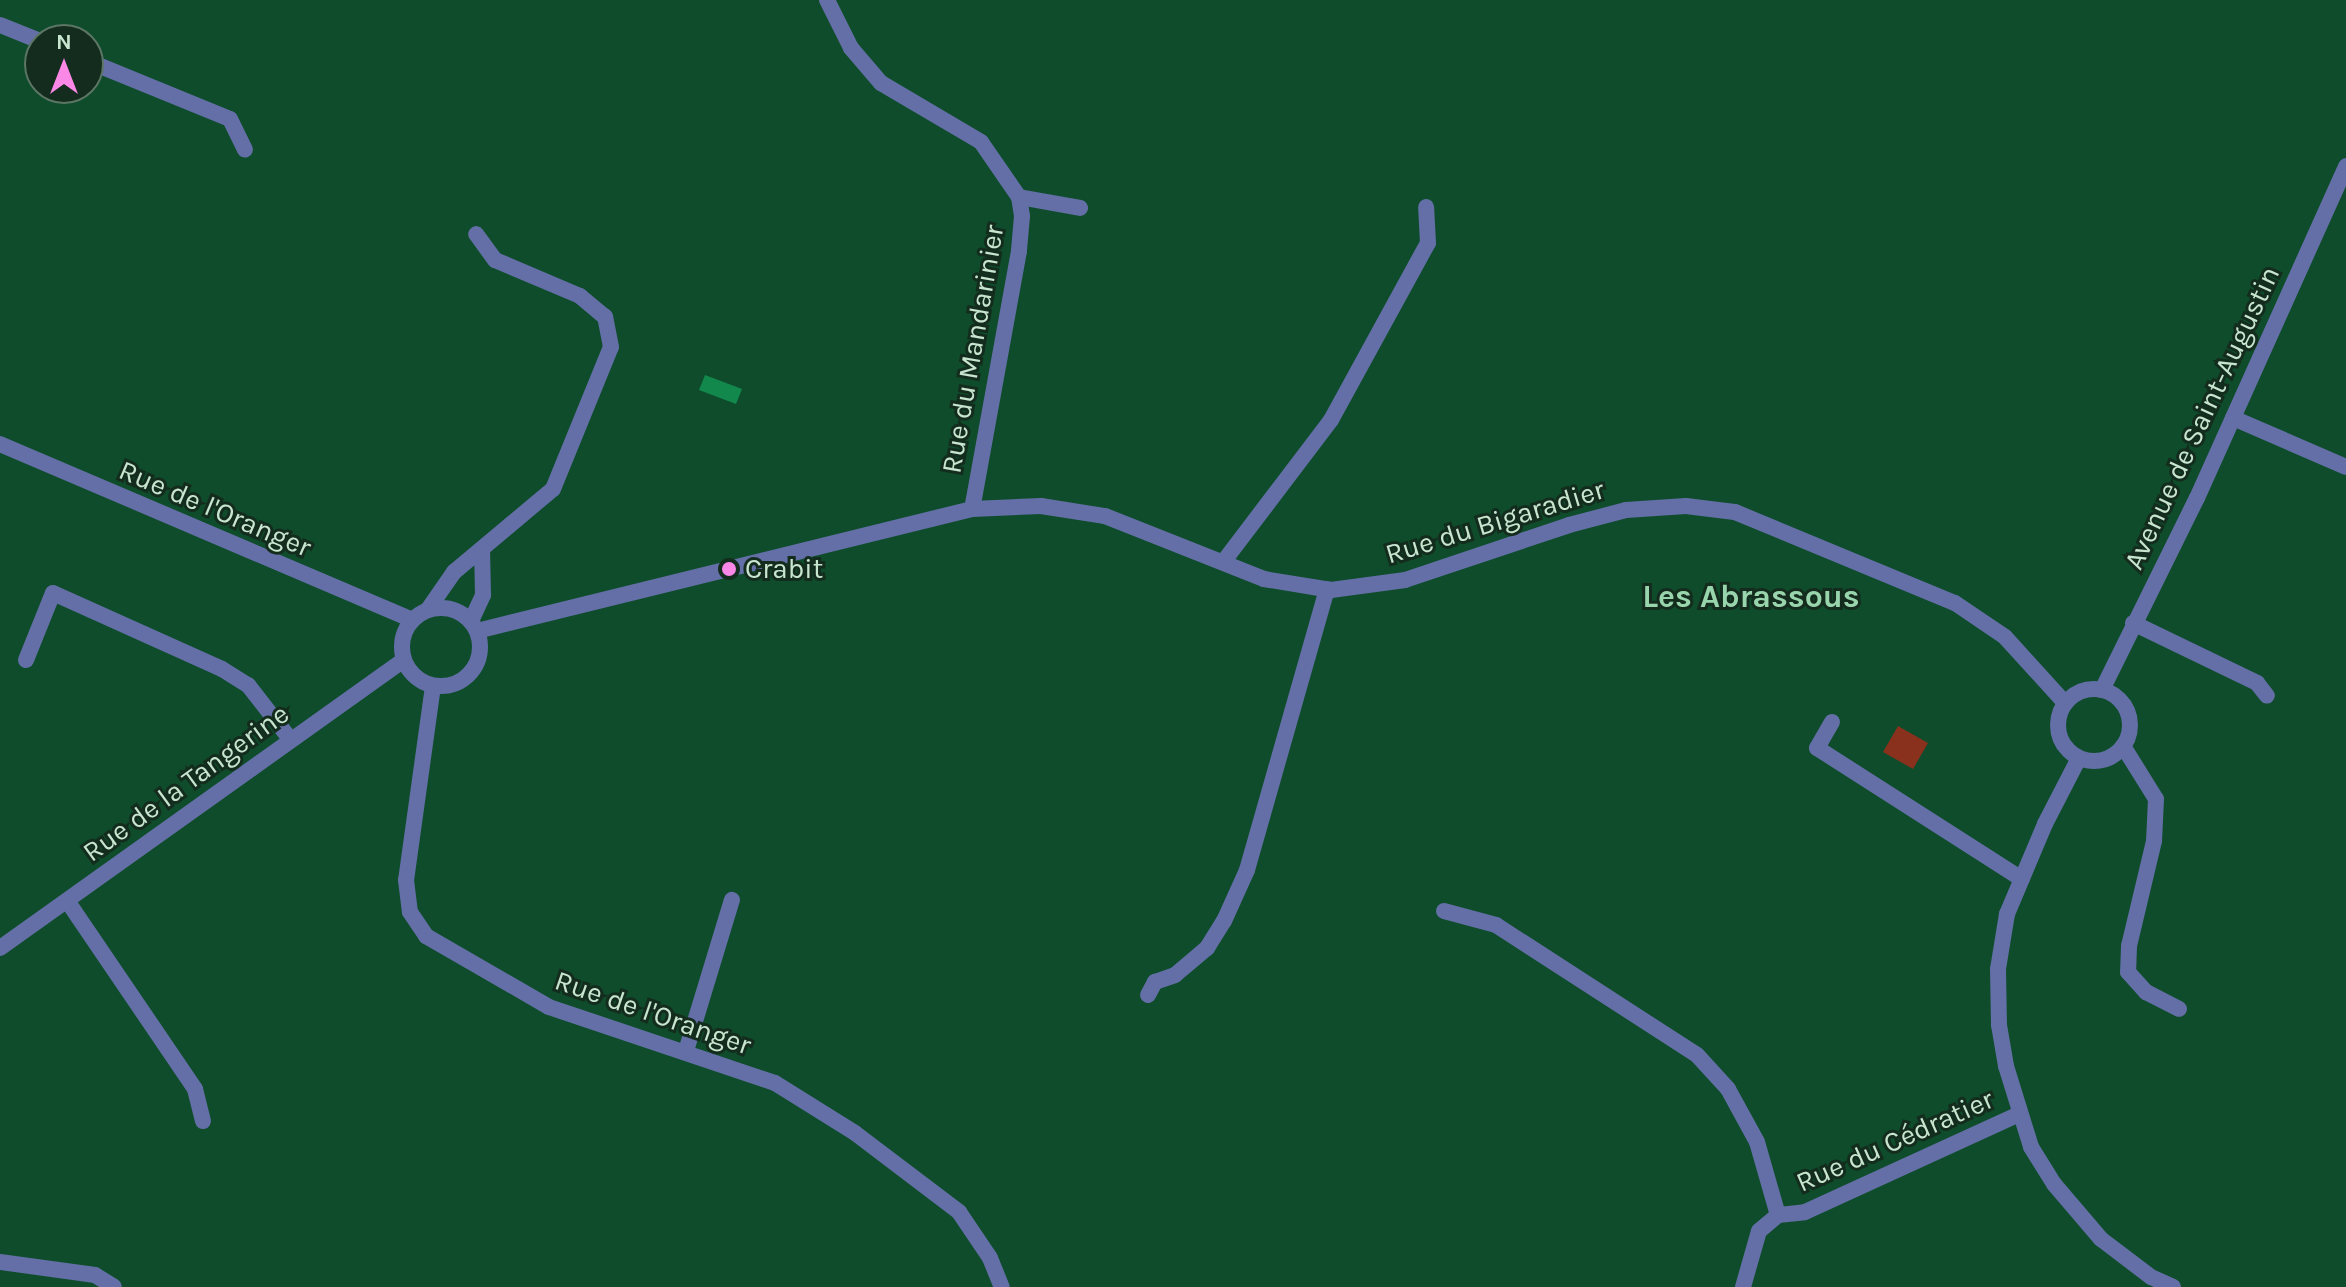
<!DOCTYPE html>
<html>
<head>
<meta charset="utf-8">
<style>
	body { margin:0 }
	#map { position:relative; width:2346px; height:1287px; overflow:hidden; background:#0e4c2b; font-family:Karla,sans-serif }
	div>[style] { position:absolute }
	.green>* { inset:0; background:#89311d }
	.water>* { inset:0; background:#13884d }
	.street>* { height:16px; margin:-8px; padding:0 8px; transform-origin:8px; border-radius:8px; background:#636fa6 }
	.street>.ring { margin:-8px; padding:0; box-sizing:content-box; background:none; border:16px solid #636fa6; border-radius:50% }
	.dots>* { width:22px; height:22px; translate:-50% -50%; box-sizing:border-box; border:4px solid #142c1d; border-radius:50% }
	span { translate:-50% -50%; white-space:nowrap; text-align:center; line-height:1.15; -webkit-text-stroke:6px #142c1d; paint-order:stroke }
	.street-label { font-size:28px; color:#c8e5d0 }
	.poi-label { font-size:28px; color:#c8e5d0 }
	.left { translate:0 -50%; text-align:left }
	.quarter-label { font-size:32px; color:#99d5ac; font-weight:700 }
	.north { position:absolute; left:24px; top:24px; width:80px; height:80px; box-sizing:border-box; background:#142c1d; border:2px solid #5c7665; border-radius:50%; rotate:0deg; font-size:22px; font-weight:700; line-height:32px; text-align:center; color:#c8e5d0 }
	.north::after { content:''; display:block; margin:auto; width:28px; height:36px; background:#fb87e6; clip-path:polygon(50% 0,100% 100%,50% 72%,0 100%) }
</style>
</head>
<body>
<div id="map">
	<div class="green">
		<i style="clip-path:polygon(1898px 726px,1928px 743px,1913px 769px,1883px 752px)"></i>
	</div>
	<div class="water">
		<i style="clip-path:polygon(705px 375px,742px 389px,736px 404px,699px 390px)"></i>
	</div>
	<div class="street">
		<i style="left:827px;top:0;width:54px;rotate:63.4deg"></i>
		<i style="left:851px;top:48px;width:46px;rotate:49.4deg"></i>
		<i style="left:881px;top:83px;width:116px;rotate:30.5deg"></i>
		<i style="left:981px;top:142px;width:67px;rotate:55.4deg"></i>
		<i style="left:1019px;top:197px;width:19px;rotate:81deg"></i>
		<i style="left:1022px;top:216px;width:35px;rotate:95deg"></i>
		<i style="left:1019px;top:251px;width:262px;rotate:100.3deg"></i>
		<i style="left:0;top:25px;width:43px;rotate:21.8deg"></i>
		<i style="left:88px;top:61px;width:153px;rotate:22.2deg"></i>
		<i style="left:230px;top:119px;width:34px;rotate:64deg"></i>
		<i style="left:1019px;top:197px;width:62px;rotate:10.2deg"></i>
		<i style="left:2233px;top:418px;width:123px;rotate:23.4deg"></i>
		<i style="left:0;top:444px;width:447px;rotate:23.1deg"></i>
		<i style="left:1224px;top:561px;width:177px;rotate:-52.8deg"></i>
		<i style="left:1331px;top:420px;width:202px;rotate:-61.3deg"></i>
		<i style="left:1428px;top:243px;width:36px;rotate:-93deg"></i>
		<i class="ring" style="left:402px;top:608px;width:62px;height:62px"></i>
		<i style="left:429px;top:608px;width:44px;rotate:-55.2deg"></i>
		<i style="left:454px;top:572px;width:129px;rotate:-40deg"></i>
		<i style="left:553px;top:489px;width:153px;rotate:-67.8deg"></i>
		<i style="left:611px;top:347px;width:31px;rotate:-101deg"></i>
		<i style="left:605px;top:317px;width:33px;rotate:-140deg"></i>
		<i style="left:580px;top:296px;width:92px;rotate:-157deg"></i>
		<i style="left:495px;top:260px;width:32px;rotate:-126deg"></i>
		<i style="left:471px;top:621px;width:29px;rotate:-65deg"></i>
		<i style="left:483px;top:595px;width:46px;rotate:-91.2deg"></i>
		<i style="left:2133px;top:623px;width:138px;rotate:25.8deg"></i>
		<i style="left:2257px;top:683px;width:16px;rotate:52deg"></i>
		<i style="left:477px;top:631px;width:510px;rotate:-13.85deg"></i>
		<i style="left:972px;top:509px;width:69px;rotate:-2.5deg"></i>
		<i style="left:1041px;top:506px;width:65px;rotate:8.9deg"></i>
		<i style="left:1105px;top:516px;width:171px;rotate:21.6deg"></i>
		<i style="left:1264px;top:579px;width:68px;rotate:9.3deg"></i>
		<i style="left:1331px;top:590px;width:75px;rotate:-7.7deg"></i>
		<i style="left:1405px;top:580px;width:173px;rotate:-18.5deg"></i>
		<i style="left:1569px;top:525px;width:59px;rotate:-14.7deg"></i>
		<i style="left:1626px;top:510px;width:60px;rotate:-3.8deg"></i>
		<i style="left:1686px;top:506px;width:49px;rotate:7deg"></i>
		<i style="left:1735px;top:512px;width:238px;rotate:22.5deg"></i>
		<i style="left:1955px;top:603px;width:60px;rotate:34.2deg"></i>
		<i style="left:2005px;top:637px;width:89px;rotate:47.7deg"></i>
		<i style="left:26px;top:660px;width:72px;rotate:-68.1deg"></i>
		<i style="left:53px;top:593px;width:185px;rotate:24.2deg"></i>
		<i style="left:222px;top:669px;width:31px;rotate:32deg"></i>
		<i style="left:248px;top:685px;width:68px;rotate:52.1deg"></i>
		<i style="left:433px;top:686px;width:196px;rotate:97.9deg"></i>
		<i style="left:406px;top:880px;width:32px;rotate:83deg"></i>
		<i style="left:410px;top:912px;width:29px;rotate:56deg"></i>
		<i style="left:426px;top:936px;width:142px;rotate:30deg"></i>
		<i style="left:549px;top:1007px;width:238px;rotate:18.6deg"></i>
		<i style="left:775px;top:1083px;width:94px;rotate:32deg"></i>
		<i style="left:855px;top:1133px;width:131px;rotate:37.2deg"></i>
		<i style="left:959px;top:1212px;width:55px;rotate:56deg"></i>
		<i style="left:990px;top:1258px;width:31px;rotate:68deg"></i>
		<i class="ring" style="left:2058px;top:689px;width:56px;height:56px"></i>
		<i style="left:2102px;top:690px;width:214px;rotate:-63.7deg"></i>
		<i style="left:2197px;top:498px;width:364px;rotate:-65.8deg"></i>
		<i style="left:1832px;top:722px;width:30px;rotate:120deg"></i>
		<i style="left:1817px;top:748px;width:243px;rotate:32.6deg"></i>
		<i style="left:2123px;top:746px;width:62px;rotate:58.1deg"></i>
		<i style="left:2156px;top:799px;width:42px;rotate:92.7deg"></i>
		<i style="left:2154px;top:841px;width:108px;rotate:103.4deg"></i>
		<i style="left:2129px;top:946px;width:26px;rotate:92deg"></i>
		<i style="left:2128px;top:972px;width:27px;rotate:48deg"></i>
		<i style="left:2146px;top:992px;width:37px;rotate:27deg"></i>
		<i style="left:2079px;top:758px;width:74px;rotate:117.3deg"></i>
		<i style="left:2045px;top:824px;width:98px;rotate:112.9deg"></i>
		<i style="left:2007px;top:914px;width:56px;rotate:99.3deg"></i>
		<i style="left:1998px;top:969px;width:56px;rotate:89deg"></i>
		<i style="left:1999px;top:1025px;width:42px;rotate:80.3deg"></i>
		<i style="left:2006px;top:1066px;width:85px;rotate:72.8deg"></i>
		<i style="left:2031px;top:1147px;width:44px;rotate:58.1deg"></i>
		<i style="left:2054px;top:1184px;width:72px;rotate:49.5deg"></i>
		<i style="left:2101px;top:1239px;width:63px;rotate:37.2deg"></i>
		<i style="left:2151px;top:1277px;width:24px;rotate:24deg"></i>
		<i style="left:68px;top:902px;width:226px;rotate:55.8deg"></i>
		<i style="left:195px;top:1089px;width:33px;rotate:76deg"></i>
		<i style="left:1444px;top:911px;width:54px;rotate:15.1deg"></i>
		<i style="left:1496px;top:925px;width:239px;rotate:32.9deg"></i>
		<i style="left:1697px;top:1055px;width:46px;rotate:47.6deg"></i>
		<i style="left:1728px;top:1089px;width:60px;rotate:61.3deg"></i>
		<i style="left:1757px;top:1142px;width:76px;rotate:74deg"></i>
		<i style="left:0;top:948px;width:495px;rotate:-35.5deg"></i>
		<i style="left:1148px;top:995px;width:15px;rotate:-62deg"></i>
		<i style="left:1155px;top:982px;width:21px;rotate:-19deg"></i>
		<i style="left:1175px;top:975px;width:42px;rotate:-40.2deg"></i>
		<i style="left:1207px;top:948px;width:32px;rotate:-58deg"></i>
		<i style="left:1224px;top:921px;width:56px;rotate:-65.7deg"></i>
		<i style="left:1247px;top:870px;width:292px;rotate:-74.1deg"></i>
		<i style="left:686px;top:1051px;width:158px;rotate:-73.1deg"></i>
		<i style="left:0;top:1262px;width:96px;rotate:7.8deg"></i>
		<i style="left:95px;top:1275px;width:22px;rotate:32deg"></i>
		<i style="left:1743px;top:1287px;width:58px;rotate:-74.1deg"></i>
		<i style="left:1759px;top:1231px;width:25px;rotate:-40deg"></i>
		<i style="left:1778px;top:1215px;width:27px;rotate:-6deg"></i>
		<i style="left:1805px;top:1212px;width:235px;rotate:-24.6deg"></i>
	</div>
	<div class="dots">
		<i style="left:729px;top:569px;background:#fb87e6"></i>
	</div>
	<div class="street-label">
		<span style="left:973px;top:349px;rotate:-80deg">Rue du Mandarinier</span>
		<span style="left:2202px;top:418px;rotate:-65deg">Avenue de Saint-Augustin</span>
		<span style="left:215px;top:509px;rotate:23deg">Rue de l'Oranger</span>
		<span style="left:1495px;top:522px;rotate:-17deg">Rue du Bigaradier</span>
		<span style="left:186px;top:783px;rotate:-36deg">Rue de la Tangerine</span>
		<span style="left:653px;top:1013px;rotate:19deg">Rue de l'Oranger</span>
		<span style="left:1895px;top:1141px;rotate:-24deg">Rue du Cédratier</span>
	</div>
	<div class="poi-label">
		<span class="left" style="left:745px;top:569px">Crabit</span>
	</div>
	<div class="quarter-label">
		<span style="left:1751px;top:597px">Les Abrassous</span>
	</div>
	<div class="north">N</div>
</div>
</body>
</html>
